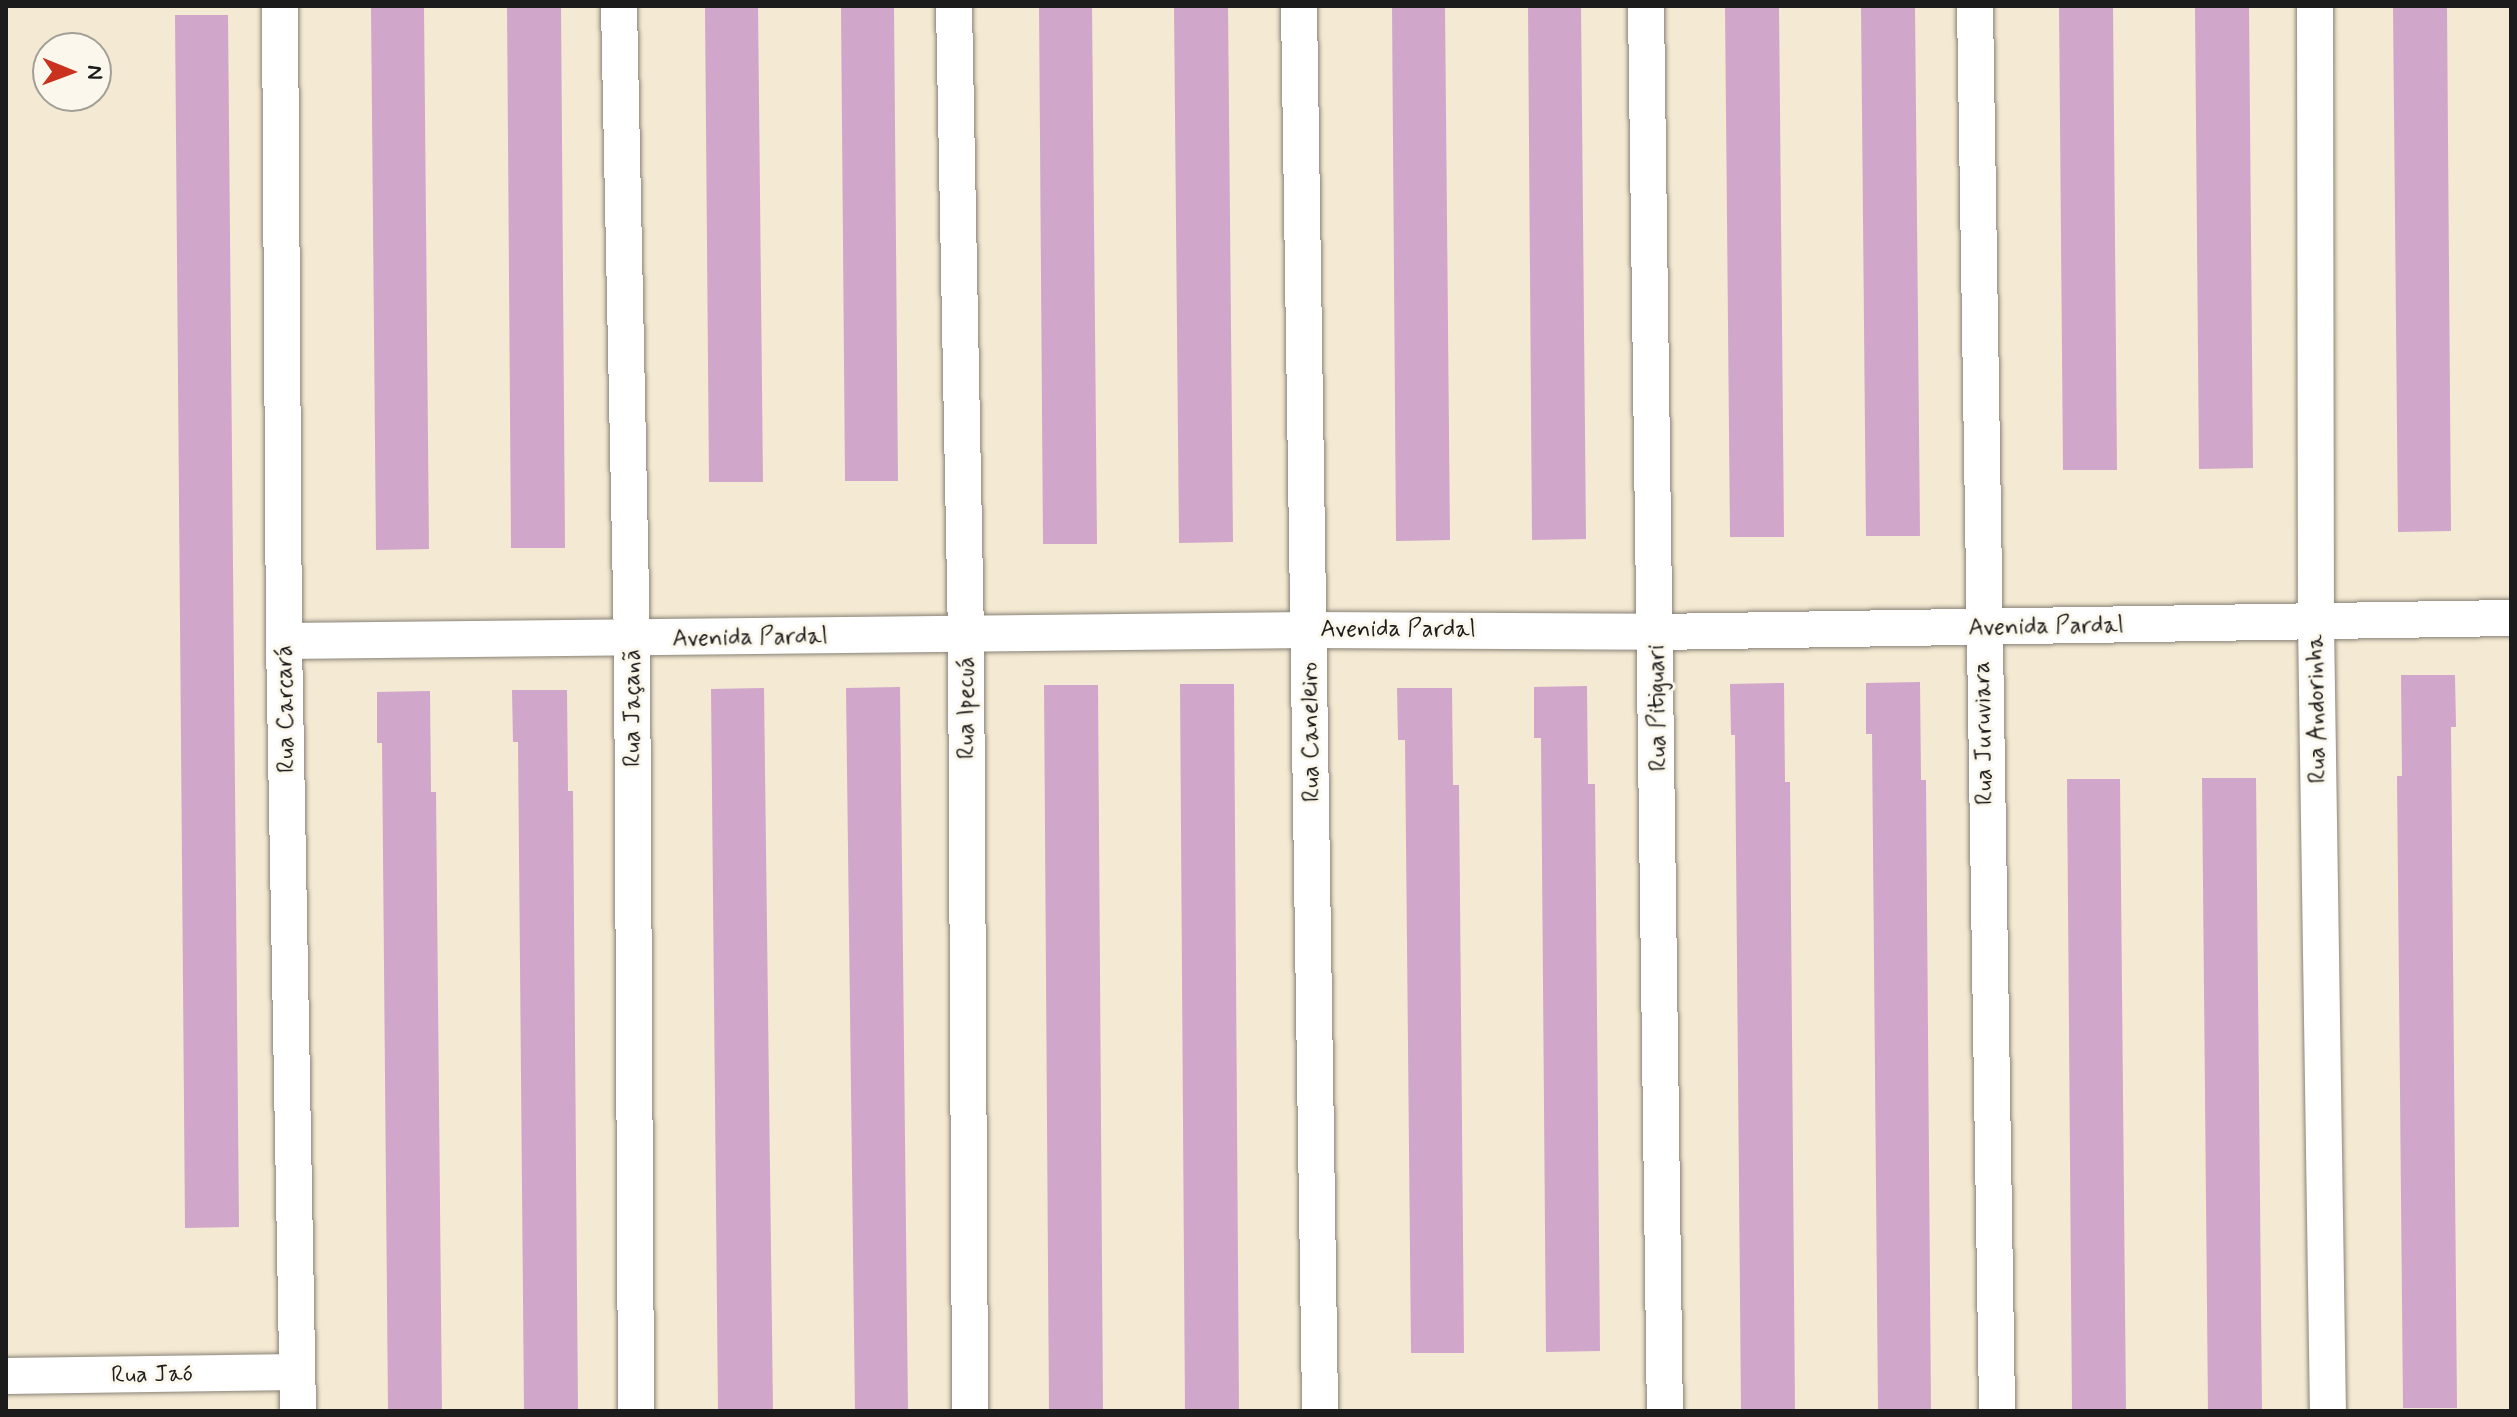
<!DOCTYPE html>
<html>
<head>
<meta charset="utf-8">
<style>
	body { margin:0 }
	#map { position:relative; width:2517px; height:1417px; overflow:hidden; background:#f4e9d2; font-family:Mynerve,sans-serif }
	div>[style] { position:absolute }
	.building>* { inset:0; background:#d0a6ca }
	.roads { filter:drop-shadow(0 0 2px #888277) drop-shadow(0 0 2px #888277) }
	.street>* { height:36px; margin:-18px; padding:0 18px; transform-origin:18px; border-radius:18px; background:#fff }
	span { translate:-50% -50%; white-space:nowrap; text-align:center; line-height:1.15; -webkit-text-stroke:6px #fbf7ec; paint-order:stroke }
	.street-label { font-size:24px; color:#1c1c1c }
	.frame { position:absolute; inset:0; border:8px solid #1c1c1c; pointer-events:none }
	.north { position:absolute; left:32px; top:32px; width:80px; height:80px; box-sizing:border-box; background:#fbf7ec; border:2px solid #a29f99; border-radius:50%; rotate:91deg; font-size:22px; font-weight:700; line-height:32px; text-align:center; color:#1c1c1c }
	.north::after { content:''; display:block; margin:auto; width:28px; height:36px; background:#c8321e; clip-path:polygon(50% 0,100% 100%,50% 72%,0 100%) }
</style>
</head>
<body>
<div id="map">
	<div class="building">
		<i style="clip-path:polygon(371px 6px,424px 6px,429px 549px,376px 550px)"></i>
		<i style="clip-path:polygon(507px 6px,561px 6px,565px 548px,511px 548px)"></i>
		<i style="clip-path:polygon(705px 6px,758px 6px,763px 482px,709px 482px)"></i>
		<i style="clip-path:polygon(841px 6px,894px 6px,898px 481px,845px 481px)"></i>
		<i style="clip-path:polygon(1039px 6px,1092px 6px,1097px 544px,1043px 544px)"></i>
		<i style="clip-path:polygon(1174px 6px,1228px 6px,1233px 542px,1179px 543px)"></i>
		<i style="clip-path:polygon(1392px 6px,1445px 6px,1450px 540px,1396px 541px)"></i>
		<i style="clip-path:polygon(1528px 6px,1581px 6px,1586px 539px,1532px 540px)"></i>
		<i style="clip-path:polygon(1725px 6px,1779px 6px,1784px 537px,1730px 537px)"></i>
		<i style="clip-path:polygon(1861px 6px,1915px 6px,1920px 536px,1866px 536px)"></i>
		<i style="clip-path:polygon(2059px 6px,2113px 6px,2117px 470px,2063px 470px)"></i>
		<i style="clip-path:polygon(2195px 6px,2249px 6px,2253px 468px,2199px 469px)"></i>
		<i style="clip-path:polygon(2393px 6px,2447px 6px,2451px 531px,2398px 532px)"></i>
		<i style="clip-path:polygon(175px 15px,228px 15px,239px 1227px,185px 1228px)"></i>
		<i style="clip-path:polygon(2401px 675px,2455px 675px,2456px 727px,2451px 727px,2457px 1408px,2403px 1408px,2397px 776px,2402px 776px)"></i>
		<i style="clip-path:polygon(1920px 682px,1921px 780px,1926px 780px,1931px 1411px,1878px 1411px,1872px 734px,1866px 734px,1866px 683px)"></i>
		<i style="clip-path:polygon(1784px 683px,1785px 782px,1790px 782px,1795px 1411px,1741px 1411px,1735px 735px,1731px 735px,1730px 684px)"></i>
		<i style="clip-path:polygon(1180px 684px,1234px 684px,1239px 1411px,1185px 1411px)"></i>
		<i style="clip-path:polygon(1044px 685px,1098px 685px,1103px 1411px,1049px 1411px)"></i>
		<i style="clip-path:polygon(1587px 686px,1588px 784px,1595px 784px,1600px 1351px,1546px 1352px,1541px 738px,1534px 738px,1534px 687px)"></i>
		<i style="clip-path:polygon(900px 687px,908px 1411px,855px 1411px,846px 688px)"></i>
		<i style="clip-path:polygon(764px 688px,773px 1411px,718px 1411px,711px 689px)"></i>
		<i style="clip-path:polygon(1397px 688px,1452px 688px,1453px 785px,1459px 785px,1464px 1353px,1411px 1353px,1405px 740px,1398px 740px)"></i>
		<i style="clip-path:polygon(512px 690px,567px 690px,568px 791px,573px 791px,578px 1411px,524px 1411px,518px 742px,513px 742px)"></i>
		<i style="clip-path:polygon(430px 691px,431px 792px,436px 792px,442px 1411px,388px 1411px,382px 743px,377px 743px,377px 692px)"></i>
		<i style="clip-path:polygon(2202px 778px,2256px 778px,2262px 1410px,2208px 1411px)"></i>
		<i style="clip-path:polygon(2067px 779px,2120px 779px,2126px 1411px,2072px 1411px)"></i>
	</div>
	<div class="roads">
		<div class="street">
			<i style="left:280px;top:6px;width:635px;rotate:89.64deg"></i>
			<i style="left:284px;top:641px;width:770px;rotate:88.96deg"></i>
			<i style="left:619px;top:6px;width:634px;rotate:88.83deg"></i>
			<i style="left:632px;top:640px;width:771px;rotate:89.7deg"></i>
			<i style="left:954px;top:6px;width:629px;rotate:88.91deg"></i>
			<i style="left:966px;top:635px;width:776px;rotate:89.7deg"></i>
			<i style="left:1299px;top:6px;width:1405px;rotate:89.14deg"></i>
			<i style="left:1646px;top:6px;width:1405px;rotate:89.23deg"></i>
			<i style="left:1975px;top:6px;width:1405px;rotate:89.1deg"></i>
			<i style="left:2315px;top:6px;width:618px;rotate:89.91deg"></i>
			<i style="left:2316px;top:624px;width:787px;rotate:89.13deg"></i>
			<i style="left:284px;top:641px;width:1025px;rotate:-0.61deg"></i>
			<i style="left:1309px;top:630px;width:348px;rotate:0.3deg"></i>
			<i style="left:1657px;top:632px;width:854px;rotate:-0.94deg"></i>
			<i style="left:6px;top:1376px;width:291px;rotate:-0.8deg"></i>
		</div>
	</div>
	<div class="street-label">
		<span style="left:2046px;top:627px;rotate:-1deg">Avenida Pardal</span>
		<span style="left:1398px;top:630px">Avenida Pardal</span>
		<span style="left:750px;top:638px;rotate:-1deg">Avenida Pardal</span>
		<span style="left:633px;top:708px;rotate:-90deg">Rua Jaçanã</span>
		<span style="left:967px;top:708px;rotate:-90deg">Rua Ipecuá</span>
		<span style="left:1658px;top:708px;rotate:-91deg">Rua Pitiguari</span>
		<span style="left:286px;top:709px;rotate:-91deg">Rua Carcará</span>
		<span style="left:2317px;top:709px;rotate:-91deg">Rua Andorinha</span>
		<span style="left:1311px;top:732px;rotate:-91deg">Rua Caneleiro</span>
		<span style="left:1984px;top:733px;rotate:-91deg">Rua Juruviara</span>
		<span style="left:152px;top:1375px;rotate:-1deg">Rua Jaó</span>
	</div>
	<div class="frame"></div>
	<div class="north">N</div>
</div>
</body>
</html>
